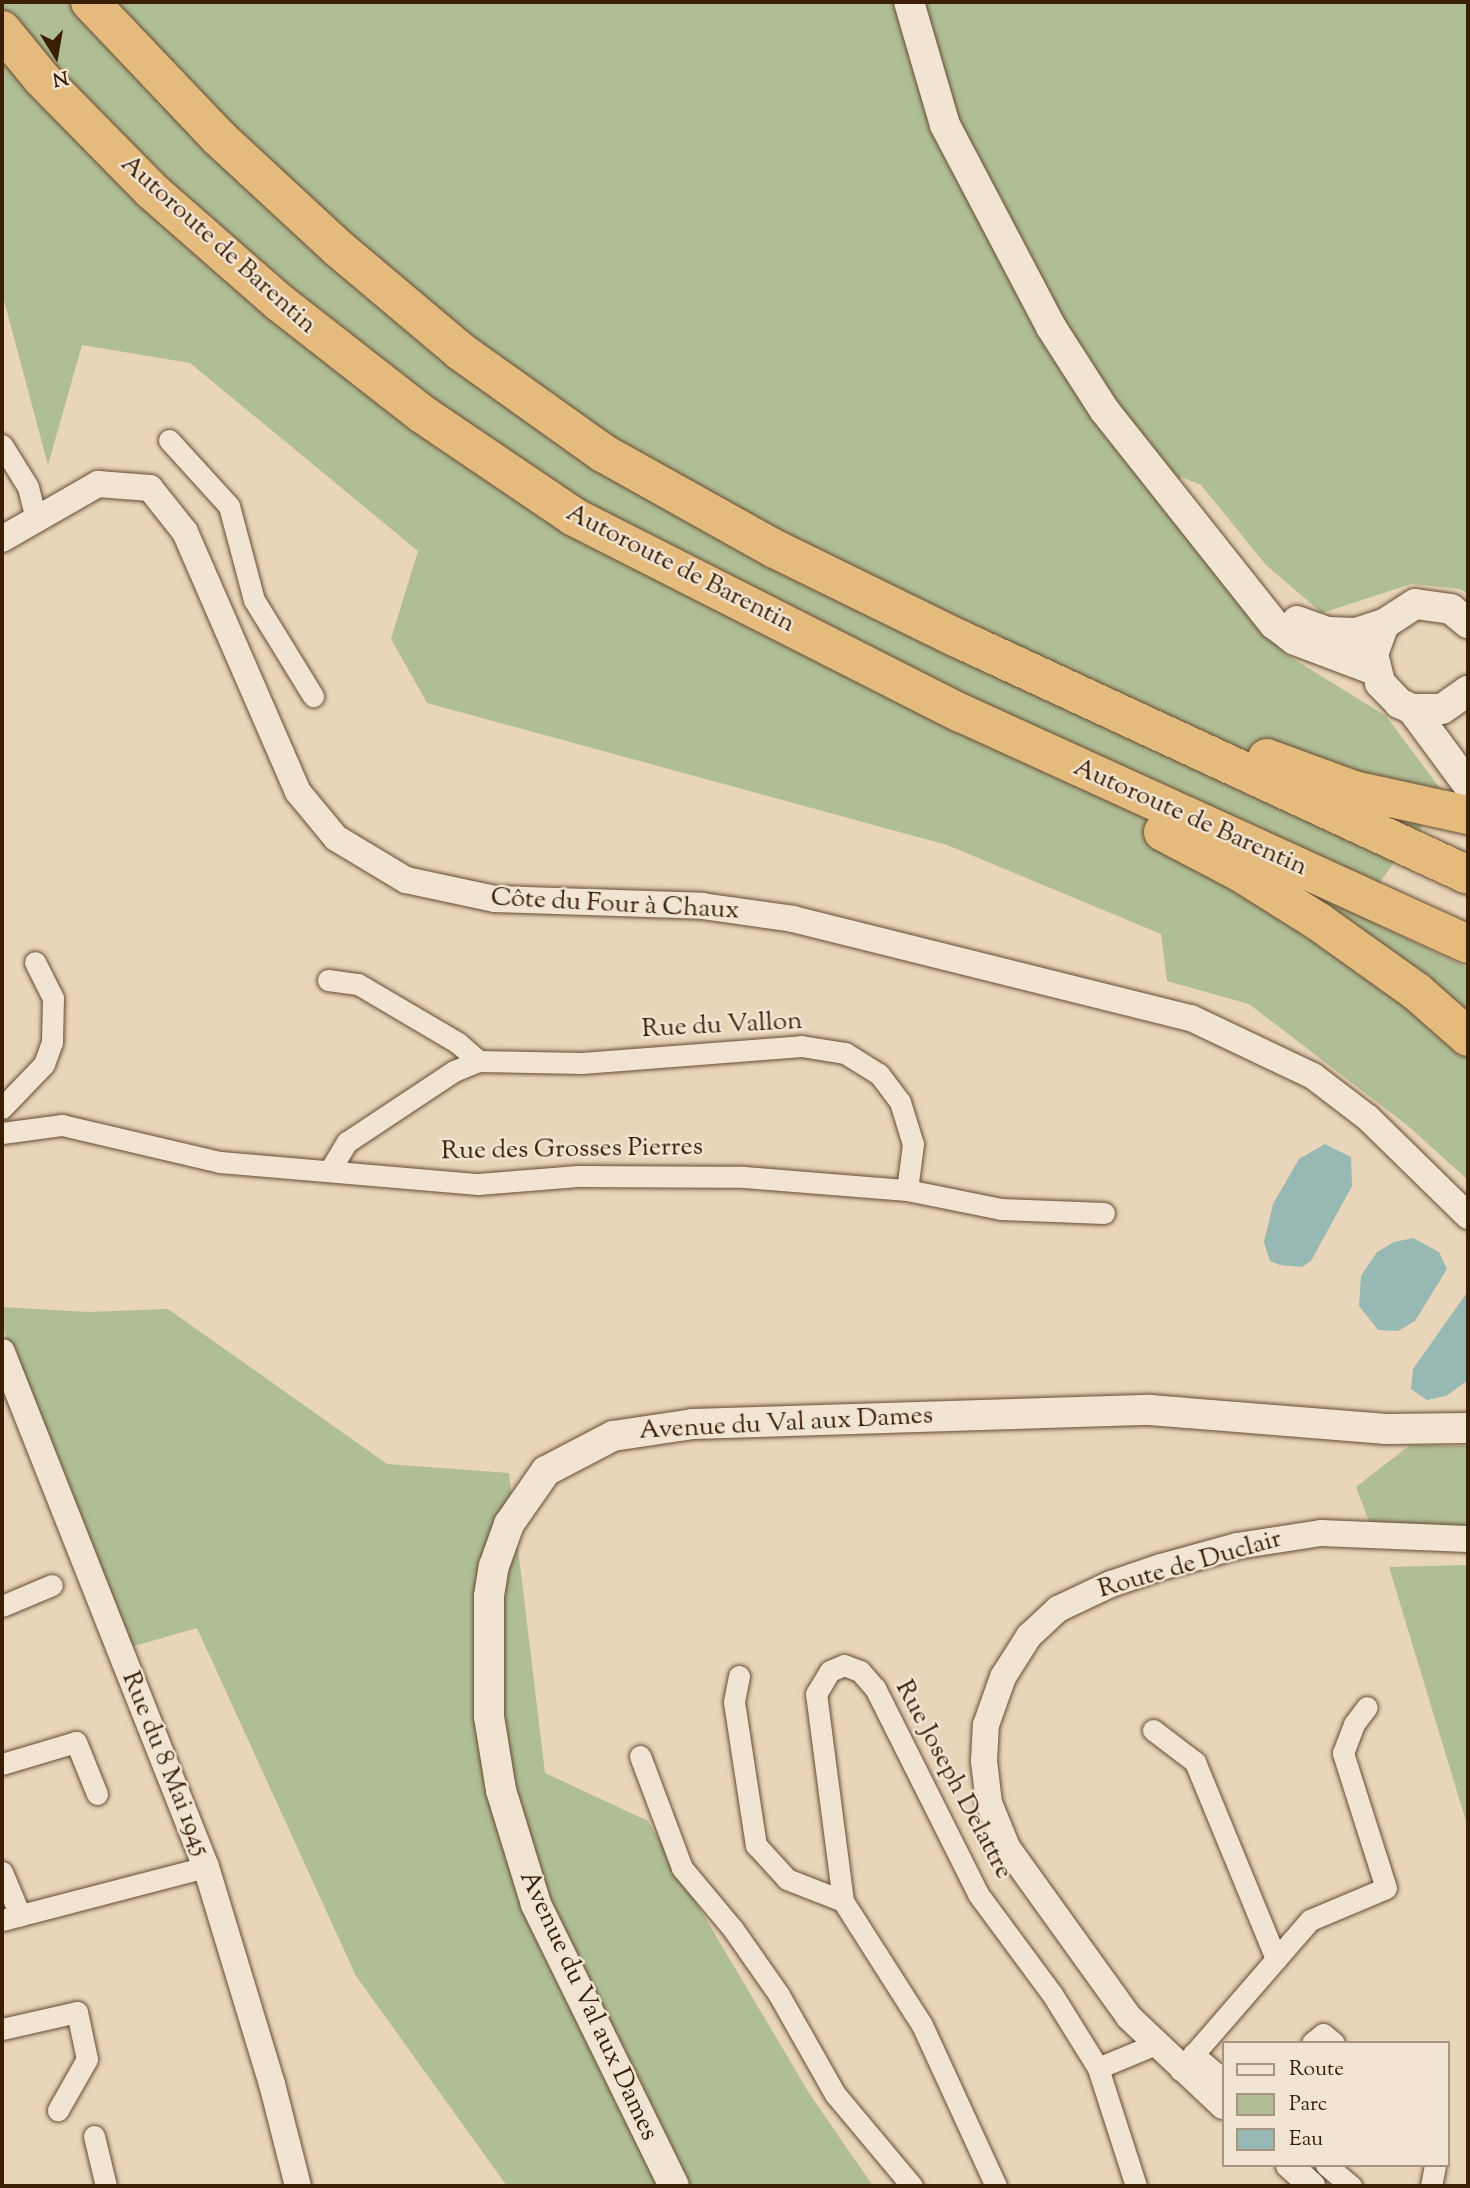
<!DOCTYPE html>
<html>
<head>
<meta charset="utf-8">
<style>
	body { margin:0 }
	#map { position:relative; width:1470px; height:2188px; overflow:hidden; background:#e9d5ba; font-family:"Sorts Mill Goudy",serif }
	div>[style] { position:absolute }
	.green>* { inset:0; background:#b0be95 }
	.water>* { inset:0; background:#97b8b3 }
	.roads { filter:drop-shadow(0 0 2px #664c33) drop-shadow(0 0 2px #664c33) }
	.minor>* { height:21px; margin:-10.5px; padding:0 10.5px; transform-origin:10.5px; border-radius:10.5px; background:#f1e4d2 }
	.tertiary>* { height:26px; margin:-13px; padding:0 13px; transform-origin:13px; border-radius:13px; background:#f1e4d2 }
	.secondary>* { height:30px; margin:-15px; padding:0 15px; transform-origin:15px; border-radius:15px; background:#f1e4d2 }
	.motorway>* { height:38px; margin:-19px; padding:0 19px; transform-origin:19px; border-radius:19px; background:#e4ba7d }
	span { translate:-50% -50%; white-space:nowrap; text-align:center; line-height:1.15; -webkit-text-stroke:5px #f1e4d2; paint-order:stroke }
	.street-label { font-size:26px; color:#3b1e06 }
	.frame { position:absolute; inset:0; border:4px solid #3b1e06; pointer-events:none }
	.legend { position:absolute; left:1222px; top:2041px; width:228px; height:126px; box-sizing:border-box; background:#f1e4d2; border:2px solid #a89580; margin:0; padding:9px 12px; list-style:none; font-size:21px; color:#3b1e06 }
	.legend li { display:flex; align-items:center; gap:14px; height:35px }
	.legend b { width:35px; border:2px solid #a89580 }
	.north { position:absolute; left:21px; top:21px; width:70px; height:70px; -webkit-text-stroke:5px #f1e4d2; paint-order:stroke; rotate:169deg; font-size:19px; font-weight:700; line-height:28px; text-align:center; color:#3b1e06 }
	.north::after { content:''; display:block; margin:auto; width:24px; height:32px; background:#3b1e06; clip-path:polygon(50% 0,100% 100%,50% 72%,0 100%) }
</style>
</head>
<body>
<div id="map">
	<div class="green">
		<i style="clip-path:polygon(2px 2px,1468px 2px,1468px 594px,1460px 589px,1411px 584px,1322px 613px,1266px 565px,1201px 485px,1181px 477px,1163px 509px,1284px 653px,1386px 716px,1445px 795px,1356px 914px,1468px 968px,1468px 1180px,1408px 1126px,1249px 1004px,1167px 981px,1161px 934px,947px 845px,427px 703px,391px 639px,418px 551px,190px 363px,82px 345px,48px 465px,2px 293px)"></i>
		<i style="clip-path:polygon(2px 1307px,88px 1312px,168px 1309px,387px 1464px,509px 1473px,545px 1773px,648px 1821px,809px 2093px,873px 2186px,507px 2186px,356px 1976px,197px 1628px,110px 1653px,2px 1324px)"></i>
		<i style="clip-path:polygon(1410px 1445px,1468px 1446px,1468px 1526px,1371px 1527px,1356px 1487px)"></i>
		<i style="clip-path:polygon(1468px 1565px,1468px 1828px,1389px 1567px)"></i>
	</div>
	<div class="water">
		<i style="clip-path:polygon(1325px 1144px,1351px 1157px,1352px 1186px,1311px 1261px,1302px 1267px,1280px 1265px,1270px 1261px,1264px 1242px,1273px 1204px,1299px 1159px)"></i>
		<i style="clip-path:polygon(1413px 1238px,1439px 1252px,1447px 1269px,1415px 1321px,1398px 1331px,1378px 1330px,1359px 1306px,1361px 1276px,1377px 1252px,1394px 1242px)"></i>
		<i style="clip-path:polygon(1468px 1291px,1468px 1380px,1446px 1396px,1427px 1400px,1411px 1389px,1413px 1369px)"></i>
	</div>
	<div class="roads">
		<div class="minor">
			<i style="left:169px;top:440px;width:89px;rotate:47.7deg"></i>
			<i style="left:229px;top:506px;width:97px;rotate:75.1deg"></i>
			<i style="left:254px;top:600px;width:113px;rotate:58.4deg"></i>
			<i style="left:2px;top:445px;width:49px;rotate:58.2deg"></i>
			<i style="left:28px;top:487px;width:34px;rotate:76deg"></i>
			<i style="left:328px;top:980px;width:30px;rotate:8deg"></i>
			<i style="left:358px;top:984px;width:116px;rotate:30.5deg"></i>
			<i style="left:458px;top:1043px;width:28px;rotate:41deg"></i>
			<i style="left:2px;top:1108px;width:61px;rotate:-46.3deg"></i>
			<i style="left:44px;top:1064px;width:23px;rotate:-70deg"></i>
			<i style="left:52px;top:1042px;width:44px;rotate:-88.7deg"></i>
			<i style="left:53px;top:998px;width:40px;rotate:-116.6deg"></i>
			<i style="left:2px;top:1133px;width:61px;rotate:-7.6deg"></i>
			<i style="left:62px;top:1125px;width:162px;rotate:13.2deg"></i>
			<i style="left:220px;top:1162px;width:259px;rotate:4.9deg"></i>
			<i style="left:478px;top:1184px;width:100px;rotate:-4.6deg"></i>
			<i style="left:578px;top:1176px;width:166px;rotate:0.3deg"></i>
			<i style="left:744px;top:1177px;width:164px;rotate:4.6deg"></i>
			<i style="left:907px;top:1190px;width:96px;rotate:11.4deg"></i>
			<i style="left:1001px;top:1209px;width:103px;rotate:2.2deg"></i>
			<i style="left:330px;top:1170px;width:33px;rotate:-59deg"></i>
			<i style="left:347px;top:1142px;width:128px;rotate:-33.6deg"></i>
			<i style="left:454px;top:1071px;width:27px;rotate:-22deg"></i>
			<i style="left:479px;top:1061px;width:103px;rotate:1.1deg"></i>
			<i style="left:582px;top:1063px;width:220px;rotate:-4.4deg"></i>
			<i style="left:801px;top:1046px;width:45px;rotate:9deg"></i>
			<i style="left:845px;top:1053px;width:40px;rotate:32deg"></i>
			<i style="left:879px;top:1074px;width:35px;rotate:53deg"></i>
			<i style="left:900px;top:1102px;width:44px;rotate:72.8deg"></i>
			<i style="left:913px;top:1144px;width:46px;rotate:97.4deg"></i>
			<i style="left:2px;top:1606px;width:54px;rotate:-22.8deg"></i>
			<i style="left:739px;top:1676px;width:26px;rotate:101deg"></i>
			<i style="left:734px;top:1702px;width:145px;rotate:81.3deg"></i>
			<i style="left:756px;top:1845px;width:46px;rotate:47.6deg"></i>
			<i style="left:787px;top:1879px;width:60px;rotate:21.4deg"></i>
			<i style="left:1153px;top:1730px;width:53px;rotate:37.3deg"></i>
			<i style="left:1195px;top:1762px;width:213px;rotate:67.6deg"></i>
			<i style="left:640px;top:1756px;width:120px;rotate:69.4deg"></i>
			<i style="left:682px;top:1868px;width:80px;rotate:50.1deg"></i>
			<i style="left:733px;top:1929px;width:80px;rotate:55.1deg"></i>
			<i style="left:779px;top:1995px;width:114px;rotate:60.5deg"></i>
			<i style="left:835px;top:2094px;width:120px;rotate:50.1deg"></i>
			<i style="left:2px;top:1764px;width:77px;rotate:-16.6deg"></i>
			<i style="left:76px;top:1742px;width:56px;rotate:68deg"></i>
			<i style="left:2px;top:1872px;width:47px;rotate:67.3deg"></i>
			<i style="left:2px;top:1920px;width:211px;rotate:-14.6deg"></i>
			<i style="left:2px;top:2029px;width:77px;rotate:-12.8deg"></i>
			<i style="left:77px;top:2012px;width:48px;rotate:78deg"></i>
			<i style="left:87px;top:2059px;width:59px;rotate:119.6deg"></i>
			<i style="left:1312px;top:2043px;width:14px;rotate:-39deg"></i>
			<i style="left:1323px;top:2034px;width:14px;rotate:39deg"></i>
			<i style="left:1193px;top:2054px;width:39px;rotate:40deg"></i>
			<i style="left:1180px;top:2070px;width:198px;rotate:-49.1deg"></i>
			<i style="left:1310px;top:1920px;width:82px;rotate:-22.8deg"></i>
			<i style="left:1386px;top:1888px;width:142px;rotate:-107.7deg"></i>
			<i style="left:1343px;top:1753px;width:31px;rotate:-69deg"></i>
			<i style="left:1354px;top:1724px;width:21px;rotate:-53deg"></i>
			<i style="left:94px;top:2136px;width:51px;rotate:76.5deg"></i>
			<i style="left:1326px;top:2165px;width:33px;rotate:40deg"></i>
			<i style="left:996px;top:2186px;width:177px;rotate:-114.7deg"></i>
			<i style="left:922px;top:2025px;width:147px;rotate:-122.5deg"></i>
			<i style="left:843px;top:1901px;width:209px;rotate:-97.4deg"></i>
			<i style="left:816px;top:1694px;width:27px;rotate:-59deg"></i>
			<i style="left:830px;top:1671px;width:15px;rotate:-23deg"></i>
			<i style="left:844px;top:1665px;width:17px;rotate:21deg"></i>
			<i style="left:860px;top:1671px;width:23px;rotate:49deg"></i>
			<i style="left:875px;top:1688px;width:230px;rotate:63.4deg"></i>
			<i style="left:978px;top:1894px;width:124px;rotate:53.5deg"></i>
			<i style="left:1052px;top:1994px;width:87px;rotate:58.1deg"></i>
			<i style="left:1136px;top:2186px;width:124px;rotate:-107.9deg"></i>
			<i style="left:1098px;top:2068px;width:63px;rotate:-22.5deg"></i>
			<i style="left:1431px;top:2186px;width:21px;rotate:-79deg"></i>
		</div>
		<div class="tertiary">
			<i style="left:2px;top:539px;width:111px;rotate:-29.8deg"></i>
			<i style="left:98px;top:484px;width:52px;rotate:4.4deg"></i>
			<i style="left:150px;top:488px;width:56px;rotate:51.5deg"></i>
			<i style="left:185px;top:532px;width:283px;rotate:66.5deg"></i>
			<i style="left:298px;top:792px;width:60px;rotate:50.4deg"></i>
			<i style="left:336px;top:838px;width:82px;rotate:31deg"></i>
			<i style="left:406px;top:880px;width:91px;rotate:12.1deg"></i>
			<i style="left:495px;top:899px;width:207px;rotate:1.9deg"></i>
			<i style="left:702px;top:906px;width:92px;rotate:8.1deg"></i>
			<i style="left:793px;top:919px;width:410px;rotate:14deg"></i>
			<i style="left:1191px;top:1018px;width:135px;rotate:25.4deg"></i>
			<i style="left:1313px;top:1076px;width:69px;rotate:37.4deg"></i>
			<i style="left:1368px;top:1118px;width:140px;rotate:44.4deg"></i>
			<i style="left:2px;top:1352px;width:554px;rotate:68.39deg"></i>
			<i style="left:206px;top:1867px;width:227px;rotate:73.1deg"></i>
			<i style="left:272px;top:2084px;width:105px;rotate:75.7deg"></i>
			<i style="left:1223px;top:2106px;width:129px;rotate:-136.6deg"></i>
			<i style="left:1129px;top:2017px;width:209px;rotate:-125.7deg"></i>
			<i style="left:1007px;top:1847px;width:48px;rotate:-112.2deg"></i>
			<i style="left:989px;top:1803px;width:42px;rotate:-96.8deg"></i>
			<i style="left:984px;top:1761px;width:36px;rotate:-87deg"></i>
			<i style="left:986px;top:1725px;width:51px;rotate:-70.5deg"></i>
			<i style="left:1003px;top:1677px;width:49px;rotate:-57.6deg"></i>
			<i style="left:1029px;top:1636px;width:40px;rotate:-43deg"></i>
			<i style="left:1058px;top:1609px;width:59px;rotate:-25.3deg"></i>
			<i style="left:1111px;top:1584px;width:53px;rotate:-18.8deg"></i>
			<i style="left:1161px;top:1567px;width:79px;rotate:-15.4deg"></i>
			<i style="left:1237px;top:1546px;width:85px;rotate:-8.8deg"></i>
			<i style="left:1321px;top:1533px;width:147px;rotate:2.3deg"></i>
			<i style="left:1289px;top:2165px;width:31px;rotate:42deg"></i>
		</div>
		<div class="secondary">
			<i style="left:909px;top:2px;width:128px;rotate:73.7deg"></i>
			<i style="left:945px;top:125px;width:228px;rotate:62.3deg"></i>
			<i style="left:1051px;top:327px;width:100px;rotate:57.3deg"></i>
			<i style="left:1105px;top:411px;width:272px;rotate:51.6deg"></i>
			<i style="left:1274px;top:624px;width:26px;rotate:37deg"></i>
			<i style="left:1295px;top:640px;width:85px;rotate:20.6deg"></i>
			<i style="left:1297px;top:621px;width:32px;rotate:20deg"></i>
			<i style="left:1327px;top:632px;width:29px;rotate:2deg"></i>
			<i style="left:1356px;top:633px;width:29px;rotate:-18deg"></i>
			<i style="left:1468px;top:623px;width:22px;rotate:-141deg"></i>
			<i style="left:1451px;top:609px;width:36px;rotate:-172deg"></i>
			<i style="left:1415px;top:604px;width:37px;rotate:147deg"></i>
			<i style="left:1384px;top:624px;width:32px;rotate:110deg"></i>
			<i style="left:1373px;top:654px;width:30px;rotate:76deg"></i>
			<i style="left:1380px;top:683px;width:28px;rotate:46deg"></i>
			<i style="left:1399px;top:703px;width:14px;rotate:25deg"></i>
			<i style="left:1412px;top:709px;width:30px"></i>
			<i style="left:1442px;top:709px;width:32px;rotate:-35deg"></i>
			<i style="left:1412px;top:709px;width:94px;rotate:53.6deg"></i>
			<i style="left:674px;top:2186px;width:314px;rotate:-116.1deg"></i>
			<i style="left:536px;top:1904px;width:119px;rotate:-107.1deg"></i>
			<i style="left:501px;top:1790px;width:74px;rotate:-99.3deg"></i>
			<i style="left:489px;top:1717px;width:121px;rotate:-90deg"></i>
			<i style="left:489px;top:1596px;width:30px;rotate:-81deg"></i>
			<i style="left:494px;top:1566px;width:45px;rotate:-70.3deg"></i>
			<i style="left:509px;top:1524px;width:65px;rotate:-55.1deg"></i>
			<i style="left:546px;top:1471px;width:76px;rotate:-27.6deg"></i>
			<i style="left:613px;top:1436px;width:81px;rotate:-8.5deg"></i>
			<i style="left:693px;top:1424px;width:457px;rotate:-1.8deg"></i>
			<i style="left:1150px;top:1410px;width:237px;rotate:4.6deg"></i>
			<i style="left:1386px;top:1429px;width:82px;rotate:-0.7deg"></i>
		</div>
		<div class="motorway">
			<i style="left:90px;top:2px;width:186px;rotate:46.5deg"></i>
			<i style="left:218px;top:137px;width:165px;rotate:42.8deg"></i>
			<i style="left:339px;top:249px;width:158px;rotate:40.1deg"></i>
			<i style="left:460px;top:351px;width:176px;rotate:35.5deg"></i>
			<i style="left:603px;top:453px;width:197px;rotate:29.2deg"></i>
			<i style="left:775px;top:549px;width:203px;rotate:26.1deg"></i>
			<i style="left:957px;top:638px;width:563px;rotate:24.88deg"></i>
			<i style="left:2px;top:30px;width:63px;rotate:50.8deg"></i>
			<i style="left:42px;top:79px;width:157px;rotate:45.5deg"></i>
			<i style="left:152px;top:191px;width:170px;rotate:41.2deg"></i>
			<i style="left:280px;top:303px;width:180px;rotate:38deg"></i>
			<i style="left:422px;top:414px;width:184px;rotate:34.1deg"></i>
			<i style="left:574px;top:517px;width:434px;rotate:26.9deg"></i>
			<i style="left:961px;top:713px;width:557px;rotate:24.5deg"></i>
			<i style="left:1267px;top:758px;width:93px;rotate:20.2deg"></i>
			<i style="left:1354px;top:790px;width:117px;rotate:12.4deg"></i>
			<i style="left:1163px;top:832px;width:88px;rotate:27.7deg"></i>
			<i style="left:1241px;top:873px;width:92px;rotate:32.1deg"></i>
			<i style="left:1319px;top:922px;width:120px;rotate:35.5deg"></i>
			<i style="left:1417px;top:992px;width:68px;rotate:41.4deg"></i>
		</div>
	</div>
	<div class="street-label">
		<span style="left:218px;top:245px;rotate:42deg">Autoroute de Barentin</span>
		<span style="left:680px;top:569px;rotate:27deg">Autoroute de Barentin</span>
		<span style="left:1190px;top:818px;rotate:24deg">Autoroute de Barentin</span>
		<span style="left:615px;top:905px;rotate:3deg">Côte du Four à Chaux</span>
		<span style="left:722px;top:1026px;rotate:-3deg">Rue du Vallon</span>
		<span style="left:572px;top:1150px;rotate:-1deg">Rue des Grosses Pierres</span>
		<span style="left:786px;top:1424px;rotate:-3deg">Avenue du Val aux Dames</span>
		<span style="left:1190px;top:1565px;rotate:-16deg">Route de Duclair</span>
		<span style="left:165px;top:1764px;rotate:68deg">Rue du 8 Mai 1945</span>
		<span style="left:953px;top:1780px;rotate:62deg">Rue Joseph Delattre</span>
		<span style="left:588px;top:2006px;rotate:65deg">Avenue du Val aux Dames</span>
	</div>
	<div class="frame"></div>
	<ul class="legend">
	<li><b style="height:9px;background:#f1e4d2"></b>Route</li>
	<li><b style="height:19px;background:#b0be95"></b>Parc</li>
	<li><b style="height:19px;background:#97b8b3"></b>Eau</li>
	</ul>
	<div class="north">N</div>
</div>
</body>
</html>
